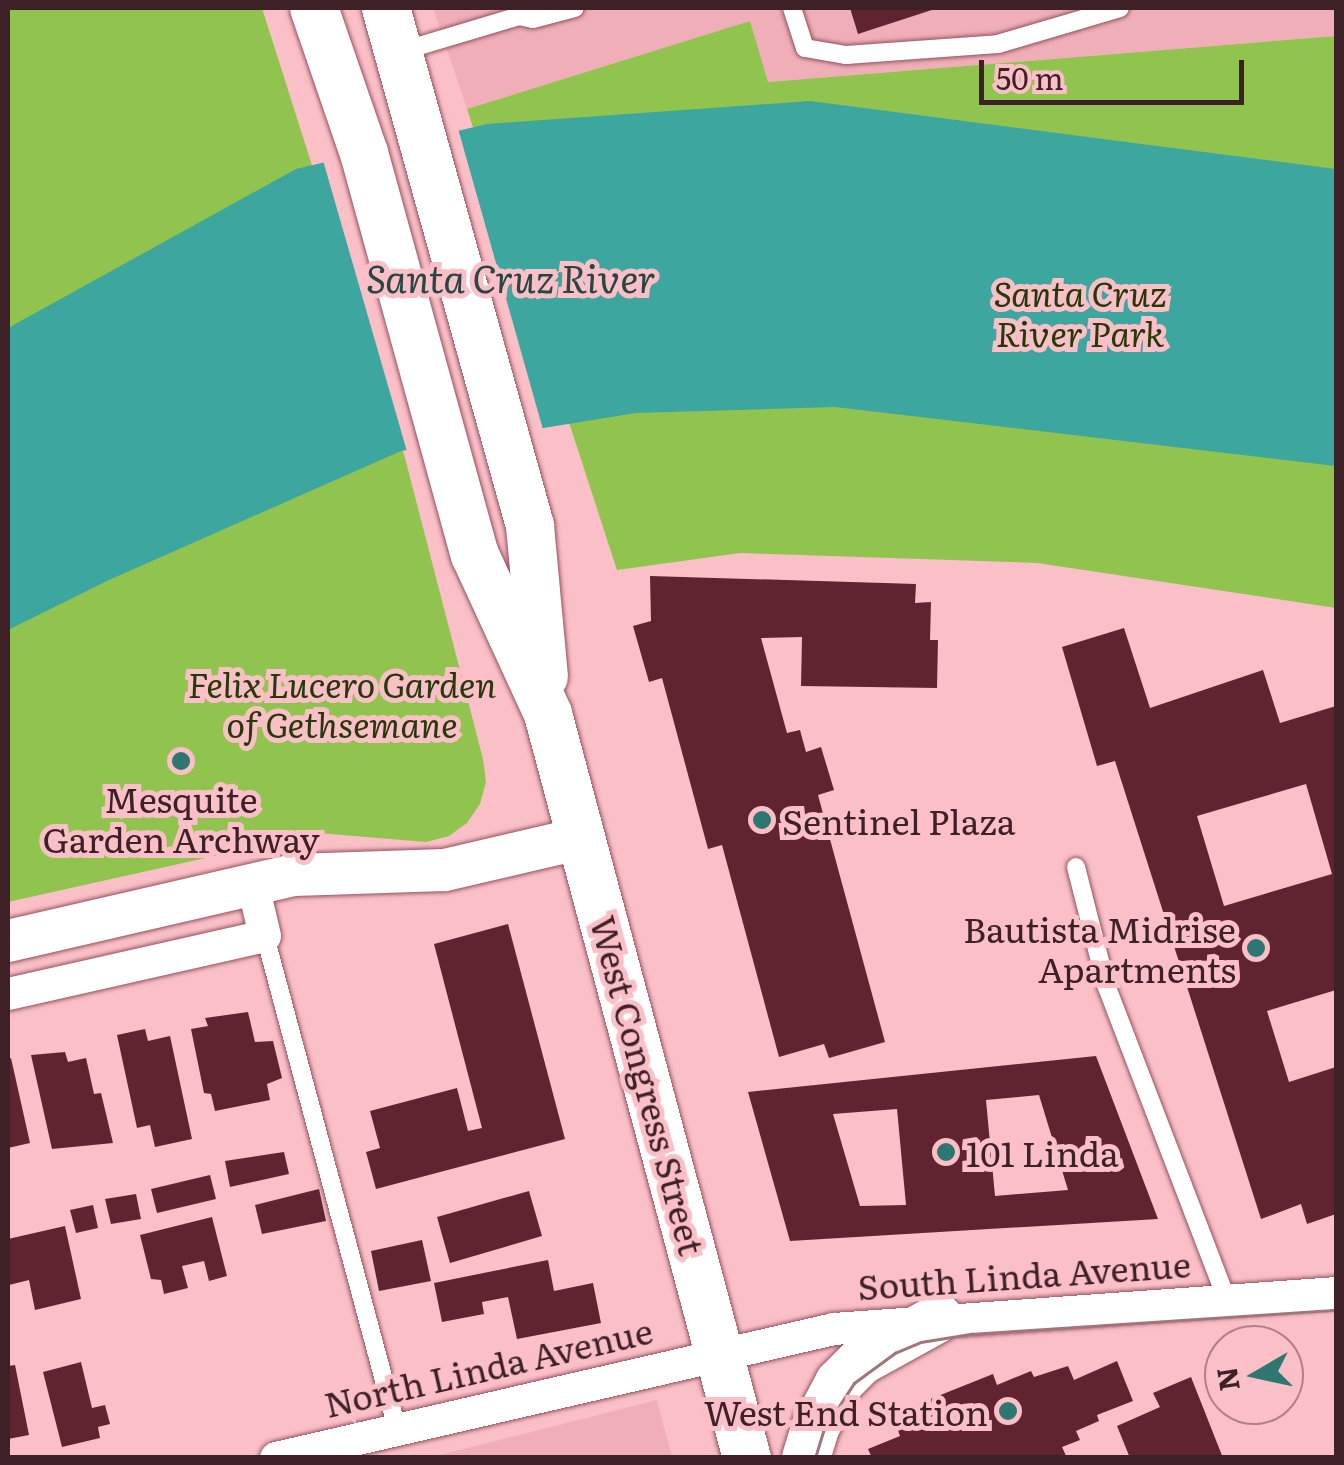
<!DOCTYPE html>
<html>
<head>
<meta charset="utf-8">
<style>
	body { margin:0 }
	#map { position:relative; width:1344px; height:1465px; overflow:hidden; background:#fbbfc7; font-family:Literata,serif }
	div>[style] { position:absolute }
	.built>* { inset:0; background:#f0afb8 }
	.green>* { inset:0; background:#91c44e }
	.water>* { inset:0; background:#3da69f }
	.pier>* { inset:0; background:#fbbfc7 }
	.building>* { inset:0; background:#602431 }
	.roads { filter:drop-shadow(0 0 2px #93525e) drop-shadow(0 0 2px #93525e) }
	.service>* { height:18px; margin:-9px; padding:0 9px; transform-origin:9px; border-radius:9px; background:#fff }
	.minor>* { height:32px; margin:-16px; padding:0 16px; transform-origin:16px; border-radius:16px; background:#fff }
	.tertiary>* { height:42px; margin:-21px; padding:0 21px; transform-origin:21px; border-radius:21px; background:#fff }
	.secondary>* { height:48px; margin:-24px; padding:0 24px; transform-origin:24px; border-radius:24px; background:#fff }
	.tram>* { height:2.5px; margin:-1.25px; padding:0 1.25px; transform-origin:1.25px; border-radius:1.25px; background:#a2757c }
	.dots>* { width:28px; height:28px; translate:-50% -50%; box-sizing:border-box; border:5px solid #fbbfc7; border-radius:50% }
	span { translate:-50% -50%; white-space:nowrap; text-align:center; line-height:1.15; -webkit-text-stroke:10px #fbbfc7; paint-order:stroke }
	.park-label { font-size:35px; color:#263a09; font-style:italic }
	.poi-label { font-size:35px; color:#3d2126 }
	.left { translate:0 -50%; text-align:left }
	.right { translate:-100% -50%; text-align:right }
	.street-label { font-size:35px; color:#3d2126 }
	.water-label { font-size:38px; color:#274644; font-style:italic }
	.frame { position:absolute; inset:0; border:10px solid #3d2126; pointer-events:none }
	.north { position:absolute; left:1204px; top:1325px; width:100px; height:100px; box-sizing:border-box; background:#fbbfc7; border:2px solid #af8087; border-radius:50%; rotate:261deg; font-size:28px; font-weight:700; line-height:40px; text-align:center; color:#3d2126 }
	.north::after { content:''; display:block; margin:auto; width:35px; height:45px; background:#2e7671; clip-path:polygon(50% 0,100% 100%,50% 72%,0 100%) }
	.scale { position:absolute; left:979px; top:60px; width:265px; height:45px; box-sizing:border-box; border:5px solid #3d2126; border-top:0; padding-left:12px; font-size:30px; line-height:35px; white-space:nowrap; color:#3d2126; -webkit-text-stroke:8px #fbbfc7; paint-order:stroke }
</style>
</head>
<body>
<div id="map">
	<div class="built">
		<i style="clip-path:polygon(433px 8px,1336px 8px,1336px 36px,767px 82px,750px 21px,467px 109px)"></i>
		<i style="clip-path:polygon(657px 1400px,672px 1457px,432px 1457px)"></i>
	</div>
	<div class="green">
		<i style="clip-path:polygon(8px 8px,262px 8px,405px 458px,483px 759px,486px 782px,480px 804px,467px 823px,449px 836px,426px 842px,318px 833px,8px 902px)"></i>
		<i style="clip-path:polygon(750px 21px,768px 82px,1336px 36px,1336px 608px,1037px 563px,740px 553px,617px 570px,467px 109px)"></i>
	</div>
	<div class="water">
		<i style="clip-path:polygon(810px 101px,1336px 169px,1336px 466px,835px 407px,636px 413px,401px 451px,109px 580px,8px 630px,8px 328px,296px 169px,487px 124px)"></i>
	</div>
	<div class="pier">
		<i style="clip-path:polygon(457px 125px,544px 433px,408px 455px,322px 157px)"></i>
	</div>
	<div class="building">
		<i style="clip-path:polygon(850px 8px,938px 8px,858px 34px)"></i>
		<i style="clip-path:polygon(650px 576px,916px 584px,915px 603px,931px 602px,930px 640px,938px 640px,937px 688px,801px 686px,802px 637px,761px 638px,787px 733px,800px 730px,806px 752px,821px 747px,834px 790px,818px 795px,885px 1042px,829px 1058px,824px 1044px,779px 1057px,722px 845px,708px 849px,662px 678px,649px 682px,633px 626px,651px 621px)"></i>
		<i style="clip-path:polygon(evenodd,1124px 628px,1150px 708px,1263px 670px,1280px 723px,1336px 706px,1336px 990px,1267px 1011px,1289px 1082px,1336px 1067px,1336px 1214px,1307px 1224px,1301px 1204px,1261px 1219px,1115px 761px,1097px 766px,1062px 647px,1124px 628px,1306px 784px,1332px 874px,1224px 906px,1197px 816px,1306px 784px)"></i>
		<i style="clip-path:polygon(508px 924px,565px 1139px,376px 1189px,366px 1152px,380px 1148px,370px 1111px,457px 1088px,468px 1131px,482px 1128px,434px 944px)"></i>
		<i style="clip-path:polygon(248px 1012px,255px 1042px,273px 1041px,282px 1078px,267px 1084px,270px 1100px,215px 1111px,211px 1094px,204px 1093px,191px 1029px,208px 1026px,205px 1018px)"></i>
		<i style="clip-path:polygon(145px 1029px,148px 1041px,170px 1036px,192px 1139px,155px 1147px,150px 1125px,137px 1128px,117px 1035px)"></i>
		<i style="clip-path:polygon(65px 1052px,68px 1062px,86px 1058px,94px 1094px,101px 1093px,113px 1143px,52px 1149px,31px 1055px)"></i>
		<i style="clip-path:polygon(evenodd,1096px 1056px,1158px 1219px,790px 1241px,748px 1092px,1096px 1056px,1039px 1095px,1068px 1190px,995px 1196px,986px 1100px,1039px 1095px,1096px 1056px,897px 1109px,906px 1205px,860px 1206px,833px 1114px,897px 1109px)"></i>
		<i style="clip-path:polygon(11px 1058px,30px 1143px,8px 1148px,8px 1059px)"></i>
		<i style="clip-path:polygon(284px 1152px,289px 1174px,230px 1187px,225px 1161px)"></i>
		<i style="clip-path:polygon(210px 1175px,216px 1199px,157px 1213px,151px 1189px)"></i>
		<i style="clip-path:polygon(319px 1189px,326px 1221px,262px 1234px,255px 1205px)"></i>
		<i style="clip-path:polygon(529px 1191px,542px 1236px,450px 1263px,437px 1217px)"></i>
		<i style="clip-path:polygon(136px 1194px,141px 1219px,111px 1224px,105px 1199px)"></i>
		<i style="clip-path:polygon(93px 1205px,98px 1228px,76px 1233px,70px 1210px)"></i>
		<i style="clip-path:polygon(212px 1217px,227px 1276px,209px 1281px,204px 1261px,182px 1266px,188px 1288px,164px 1294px,161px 1280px,151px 1279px,140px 1235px)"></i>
		<i style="clip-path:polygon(65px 1226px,81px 1299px,35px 1310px,29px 1280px,9px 1285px,8px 1239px)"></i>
		<i style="clip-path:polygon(422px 1240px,431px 1281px,379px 1291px,371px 1251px)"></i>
		<i style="clip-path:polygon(548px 1260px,554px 1291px,593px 1283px,601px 1323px,517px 1339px,508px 1297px,482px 1302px,484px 1314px,442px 1322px,434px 1283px)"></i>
		<i style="clip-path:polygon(1117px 1361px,1133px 1401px,1097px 1415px,1099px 1421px,1076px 1431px,1080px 1440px,1062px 1447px,1067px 1458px,872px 1458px,868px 1449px,900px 1436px,896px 1425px,912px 1418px,908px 1408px,993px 1374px,997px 1385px,1031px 1371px,1034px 1377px,1068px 1366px,1074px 1380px)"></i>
		<i style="clip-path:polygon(81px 1362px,92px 1408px,105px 1405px,110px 1424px,98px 1427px,100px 1438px,62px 1447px,43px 1372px)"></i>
		<i style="clip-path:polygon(15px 1365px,29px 1435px,8px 1439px,8px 1366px)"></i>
		<i style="clip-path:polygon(1191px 1377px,1223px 1458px,1130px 1458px,1117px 1426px,1160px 1407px,1153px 1393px)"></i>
	</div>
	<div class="roads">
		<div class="service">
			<i style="left:792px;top:8px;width:42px;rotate:72deg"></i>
			<i style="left:805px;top:48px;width:42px;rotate:9.7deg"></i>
			<i style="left:846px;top:55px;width:152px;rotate:-4.1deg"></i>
			<i style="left:998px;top:44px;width:127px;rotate:-16.4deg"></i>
			<i style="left:399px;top:52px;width:125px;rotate:-16.7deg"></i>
			<i style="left:519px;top:16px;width:14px;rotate:12deg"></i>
			<i style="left:533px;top:19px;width:43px;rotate:-14.7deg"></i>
			<i style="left:1076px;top:867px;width:122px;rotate:75.7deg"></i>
			<i style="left:1106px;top:985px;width:337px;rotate:69deg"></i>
			<i style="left:265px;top:936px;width:510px;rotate:75.01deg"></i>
		</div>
		<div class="minor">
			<i style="left:8px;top:994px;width:263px;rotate:-12.7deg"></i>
			<i style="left:265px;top:936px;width:52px;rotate:-103.2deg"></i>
			<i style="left:276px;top:1458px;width:573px;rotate:-13.02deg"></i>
			<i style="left:834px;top:1329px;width:503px;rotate:-4.1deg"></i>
		</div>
		<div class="tertiary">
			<i style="left:8px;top:941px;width:294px;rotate:-13deg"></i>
			<i style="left:294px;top:875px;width:151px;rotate:-1.9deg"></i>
			<i style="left:445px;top:870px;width:142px;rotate:-13.1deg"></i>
		</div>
		<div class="secondary">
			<i style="left:314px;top:8px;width:153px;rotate:71deg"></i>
			<i style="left:364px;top:153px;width:417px;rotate:74.6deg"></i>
			<i style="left:475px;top:555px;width:175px;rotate:65.3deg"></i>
			<i style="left:548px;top:714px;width:770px;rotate:75.03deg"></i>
			<i style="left:386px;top:8px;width:538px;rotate:74.46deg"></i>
			<i style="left:530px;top:526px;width:151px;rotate:84.7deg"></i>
			<i style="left:806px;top:1458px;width:34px;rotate:-73deg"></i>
			<i style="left:816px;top:1426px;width:49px;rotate:-61.9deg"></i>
			<i style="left:839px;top:1383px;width:31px;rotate:-45deg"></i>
			<i style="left:861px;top:1361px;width:89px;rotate:-28.9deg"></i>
		</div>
	</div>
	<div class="tram">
		<i style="left:815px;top:1458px;width:28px;rotate:-73deg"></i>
		<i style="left:823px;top:1431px;width:57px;rotate:-57.1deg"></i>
		<i style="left:854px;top:1383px;width:51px;rotate:-36.2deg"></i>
		<i style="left:895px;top:1353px;width:28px;rotate:-23deg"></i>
		<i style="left:921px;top:1342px;width:51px;rotate:-9.1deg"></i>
		<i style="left:971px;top:1334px;width:366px;rotate:-3.8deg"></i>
	</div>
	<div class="dots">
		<i style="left:181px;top:761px;background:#2e7671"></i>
		<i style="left:762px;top:820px;background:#2e7671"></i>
		<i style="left:1256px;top:948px;background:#2e7671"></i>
		<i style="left:946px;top:1152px;background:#2e7671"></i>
		<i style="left:1008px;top:1411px;background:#2e7671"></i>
	</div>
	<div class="park-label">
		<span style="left:1080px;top:312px">Santa Cruz<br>River Park</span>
		<span style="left:342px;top:703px">Felix Lucero Garden<br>of Gethsemane</span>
	</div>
	<div class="poi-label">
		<span style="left:181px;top:818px">Mesquite<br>Garden Archway</span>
		<span class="left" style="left:782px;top:820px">Sentinel Plaza</span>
		<span class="right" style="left:1236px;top:948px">Bautista Midrise<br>Apartments</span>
		<span class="left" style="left:966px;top:1152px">101 Linda</span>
		<span class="right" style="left:988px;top:1411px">West End Station</span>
	</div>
	<div class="street-label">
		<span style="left:649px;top:1085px;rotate:75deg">West Congress Street</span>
		<span style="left:1024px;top:1274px;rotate:-4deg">South Linda Avenue</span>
		<span style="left:488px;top:1366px;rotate:-13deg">North Linda Avenue</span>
	</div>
	<div class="water-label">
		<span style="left:511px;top:277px">Santa Cruz River</span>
	</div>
	<div class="frame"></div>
	<div class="north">N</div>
	<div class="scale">50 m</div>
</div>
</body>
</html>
